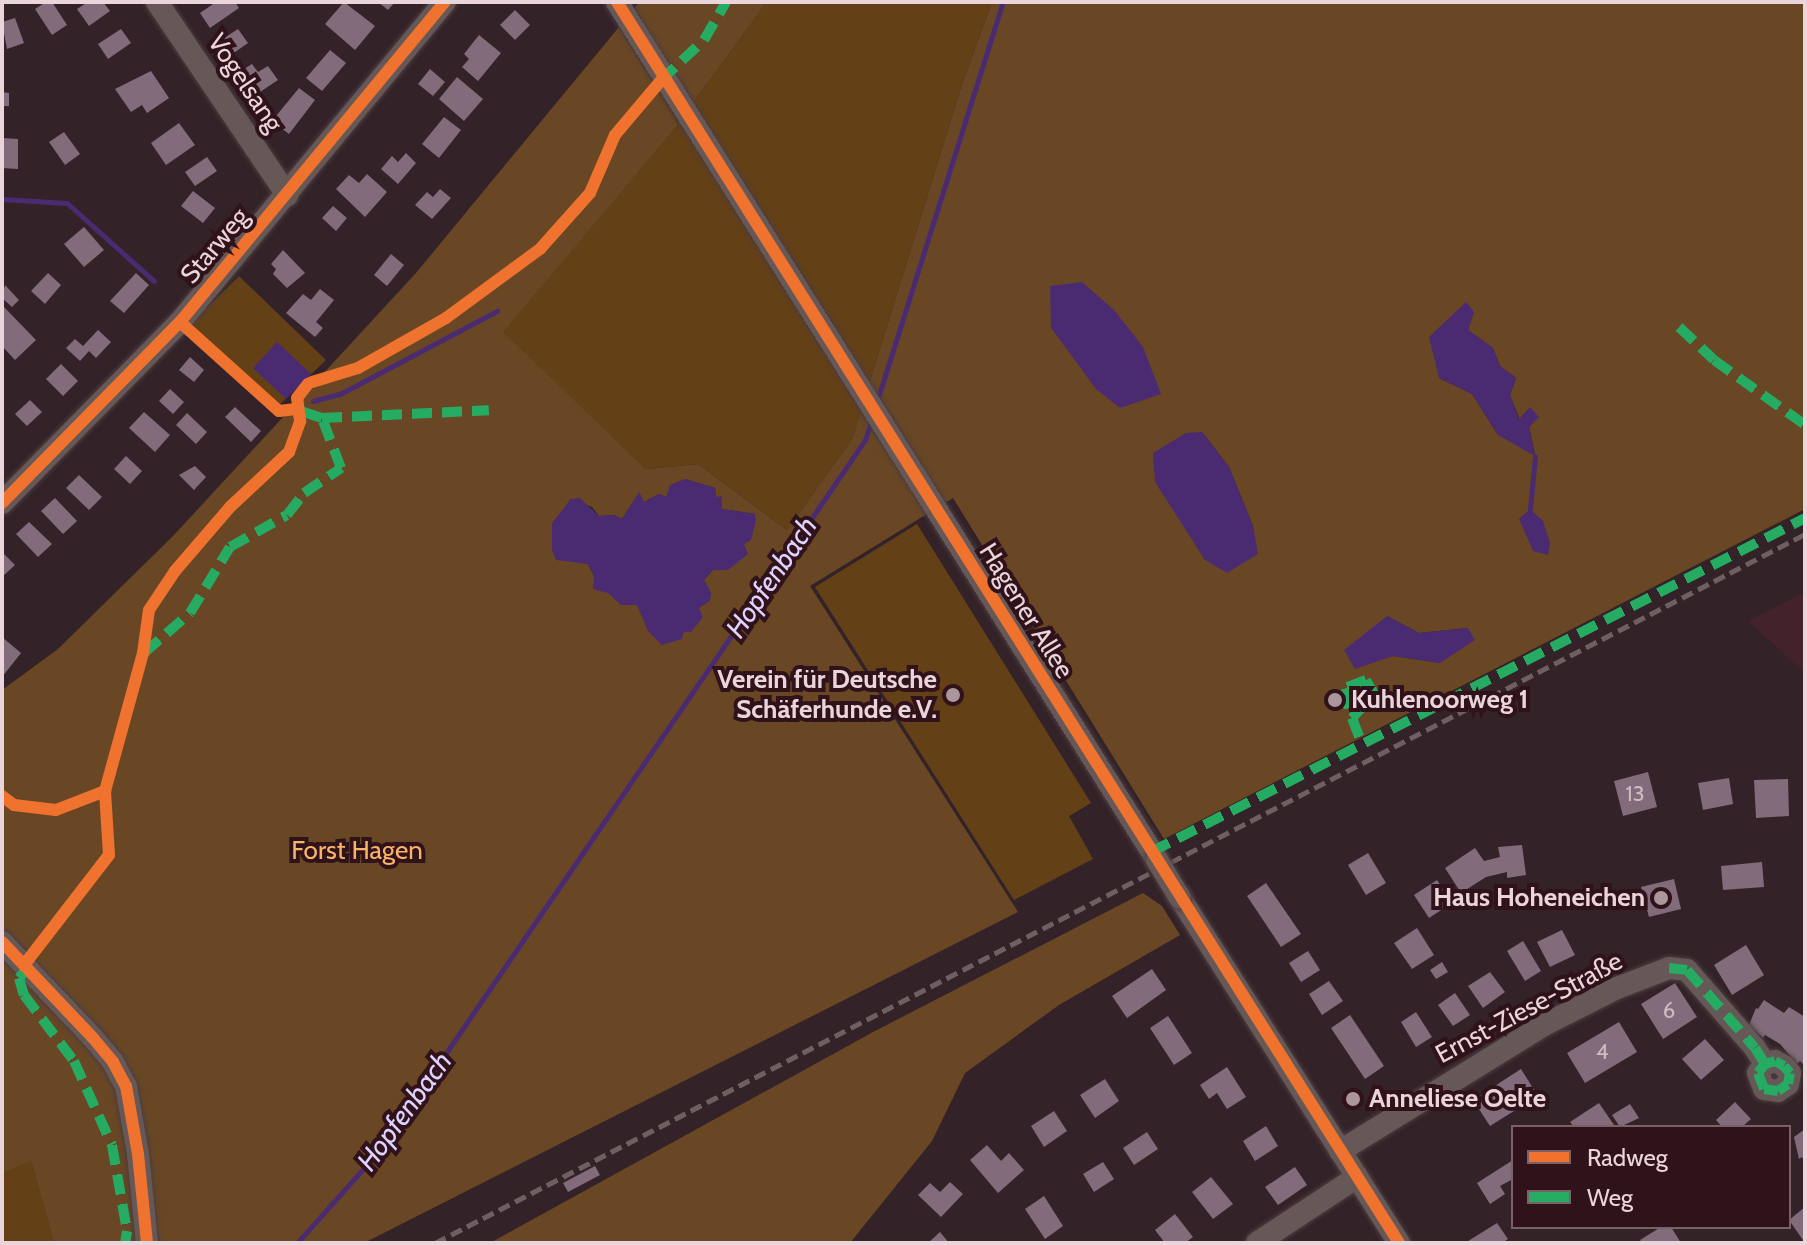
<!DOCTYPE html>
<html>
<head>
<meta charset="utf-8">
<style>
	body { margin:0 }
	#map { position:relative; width:1807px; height:1245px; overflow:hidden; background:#332227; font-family:Cabin,sans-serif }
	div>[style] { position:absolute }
	.built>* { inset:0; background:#44222b }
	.green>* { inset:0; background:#644017 }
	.forest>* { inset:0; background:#694724 }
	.water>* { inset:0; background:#4a2b72 }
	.stream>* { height:5px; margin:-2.5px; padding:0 2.5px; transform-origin:2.5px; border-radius:2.5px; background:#4a2b72 }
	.building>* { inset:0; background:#826b7a }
	.roads { filter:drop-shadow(0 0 2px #4b3d41) drop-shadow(0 0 2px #4b3d41) }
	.minor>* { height:22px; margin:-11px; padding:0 11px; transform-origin:11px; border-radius:11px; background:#665856 }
	.rail>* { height:5px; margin-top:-2.5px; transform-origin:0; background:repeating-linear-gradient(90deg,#6e6061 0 12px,transparent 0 18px) }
	.bridges { filter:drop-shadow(0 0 2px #4b3d41) drop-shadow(0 0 2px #4b3d41) }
	.minor-bridge>* { height:22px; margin:-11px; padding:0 11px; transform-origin:11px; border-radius:11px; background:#665856 }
	.quiet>* { height:10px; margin-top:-5px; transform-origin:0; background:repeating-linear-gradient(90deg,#26ab63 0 20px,transparent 0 30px) }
	.cycleway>* { height:12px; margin:-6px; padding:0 6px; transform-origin:6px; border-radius:6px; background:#ef722f }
	.dots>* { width:22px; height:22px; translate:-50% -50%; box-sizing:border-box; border:4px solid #2f121a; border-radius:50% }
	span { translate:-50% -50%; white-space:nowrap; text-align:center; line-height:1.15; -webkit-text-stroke:8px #2f121a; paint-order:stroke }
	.number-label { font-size:22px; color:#d0bac2 }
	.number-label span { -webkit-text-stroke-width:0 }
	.street-label { font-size:26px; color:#ead5da }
	.poi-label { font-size:26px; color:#ead5da; font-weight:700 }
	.right { translate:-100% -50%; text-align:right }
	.left { translate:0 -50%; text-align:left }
	.park-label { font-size:26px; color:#fab465 }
	.water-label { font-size:28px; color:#e0d2ff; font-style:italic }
	.frame { position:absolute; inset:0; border:4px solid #ead5da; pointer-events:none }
	.legend { position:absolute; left:1511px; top:1125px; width:280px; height:104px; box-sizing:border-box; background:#2f121a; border:2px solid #7a6067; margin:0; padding:10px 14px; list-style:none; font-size:24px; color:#ead5da }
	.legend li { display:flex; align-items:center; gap:16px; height:40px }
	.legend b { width:40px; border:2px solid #7a6067 }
</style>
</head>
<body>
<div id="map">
	<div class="built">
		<i style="clip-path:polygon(1805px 592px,1805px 673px,1748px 621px)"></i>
	</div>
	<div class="green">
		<i style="clip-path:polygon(767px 2px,992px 2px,962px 84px,852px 439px,787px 530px,698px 464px,646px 469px,502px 332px,678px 125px,619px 27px,634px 8px,693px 103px)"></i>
		<i style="clip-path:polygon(239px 276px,326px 360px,274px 410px,185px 330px)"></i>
		<i style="clip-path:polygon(917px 524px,1091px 803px,1069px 816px,1093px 859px,1014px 900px,815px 587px)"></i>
		<i style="clip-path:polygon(31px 1159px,54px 1243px,2px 1243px,2px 1174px)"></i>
	</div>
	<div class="forest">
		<i style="clip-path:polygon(640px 2px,767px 2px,693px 103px,634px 8px)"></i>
		<i style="clip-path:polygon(evenodd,992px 2px,1805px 2px,1805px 509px,1164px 839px,953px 498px,810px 586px,1018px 912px,364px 1243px,54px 1243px,31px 1160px,2px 1174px,2px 690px,58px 649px,174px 535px,416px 273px,619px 27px,678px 125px,503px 332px,646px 469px,698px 464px,787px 530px,852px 439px,962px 84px,992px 2px,1474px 312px,1468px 330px,1493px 348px,1500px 366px,1516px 378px,1510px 395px,1520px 420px,1539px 416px,1529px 427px,1535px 454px,1498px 435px,1472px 394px,1439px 378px,1474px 312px,992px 2px,1202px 432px,1229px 467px,1253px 526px,1205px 560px,1180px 516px,1202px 432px,992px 2px,685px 479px,715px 488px,716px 498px,721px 496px,722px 509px,755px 514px,744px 544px,728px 569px,713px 570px,704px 580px,702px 603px,684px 632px,637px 604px,621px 605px,594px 576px,588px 564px,561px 559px,552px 550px,565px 507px,571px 499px,592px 507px,599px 516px,614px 515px,622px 519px,639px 493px,644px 502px,659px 494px,666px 497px,685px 479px,992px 2px,1387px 616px,1419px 633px,1468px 628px,1440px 663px,1393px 656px,1387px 616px)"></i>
		<i style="clip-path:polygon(1143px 893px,1162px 906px,1180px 935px,1059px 1005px,965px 1073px,932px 1141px,850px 1243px,490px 1243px,873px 1032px)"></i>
	</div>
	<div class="water">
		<i style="clip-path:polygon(1082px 282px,1114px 310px,1143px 347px,1161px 394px,1120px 408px,1096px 389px,1051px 328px,1050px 286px)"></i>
		<i style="clip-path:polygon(1466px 302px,1474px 312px,1468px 330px,1493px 348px,1500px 366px,1516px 378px,1510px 395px,1519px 419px,1530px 407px,1539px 417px,1529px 427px,1535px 456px,1498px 435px,1472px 394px,1439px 378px,1429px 337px)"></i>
		<i style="clip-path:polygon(277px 342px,311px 374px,286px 399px,253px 368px)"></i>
		<i style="clip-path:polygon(1202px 432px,1229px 467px,1253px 526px,1258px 554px,1227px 573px,1205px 560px,1155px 482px,1153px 453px,1186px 433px)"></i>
		<i style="clip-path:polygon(685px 479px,715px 488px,716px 497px,722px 496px,722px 509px,755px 514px,756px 521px,751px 540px,744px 544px,748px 554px,728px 570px,713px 570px,704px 580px,711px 592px,710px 601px,699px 608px,703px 617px,691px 632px,684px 632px,682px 639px,662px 645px,648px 631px,637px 605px,621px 605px,608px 593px,593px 589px,594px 576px,588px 564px,556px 560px,552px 550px,552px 523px,571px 499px,580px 498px,599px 516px,614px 515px,622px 519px,639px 492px,644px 502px,659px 494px,666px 497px,670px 485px)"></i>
		<i style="clip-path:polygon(1530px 509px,1543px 521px,1550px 543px,1548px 555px,1533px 551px,1519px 519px)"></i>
		<i style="clip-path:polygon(1387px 616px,1419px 633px,1468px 628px,1475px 640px,1440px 663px,1393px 656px,1355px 669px,1344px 650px)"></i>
	</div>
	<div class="stream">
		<i style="left:2px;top:199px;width:65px;rotate:3.5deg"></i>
		<i style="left:67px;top:203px;width:117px;rotate:41.9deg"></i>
		<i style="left:313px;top:401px;width:28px;rotate:-15deg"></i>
		<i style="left:340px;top:394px;width:178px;rotate:-27.9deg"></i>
		<i style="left:877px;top:401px;width:418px;rotate:-72.5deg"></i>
		<i style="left:1530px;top:509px;width:53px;rotate:-84.6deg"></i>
		<i style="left:297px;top:1243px;width:123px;rotate:-48.3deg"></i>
		<i style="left:379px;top:1151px;width:861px;rotate:-55.65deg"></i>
		<i style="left:865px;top:440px;width:22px;rotate:-72deg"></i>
	</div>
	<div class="building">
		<i style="clip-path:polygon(46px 2px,52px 2px,67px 25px,52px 35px,35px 9px)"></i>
		<i style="clip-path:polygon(88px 2px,103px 2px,110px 11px,89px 26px,77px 9px)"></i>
		<i style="clip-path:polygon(216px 2px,235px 2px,239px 8px,210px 28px,200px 13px)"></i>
		<i style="clip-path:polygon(344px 2px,375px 26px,355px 50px,325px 24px)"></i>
		<i style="clip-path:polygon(378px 2px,395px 2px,388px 10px)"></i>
		<i style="clip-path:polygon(515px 10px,530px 25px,515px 40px,500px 25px)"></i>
		<i style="clip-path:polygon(15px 18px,24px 43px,7px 49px,2px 22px)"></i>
		<i style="clip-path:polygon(121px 29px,131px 43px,108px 59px,98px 44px)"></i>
		<i style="clip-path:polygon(238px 29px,248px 43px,228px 57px,218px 42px)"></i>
		<i style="clip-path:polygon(479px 35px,501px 53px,478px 81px,462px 67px,469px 59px,464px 54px)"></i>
		<i style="clip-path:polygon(330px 50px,346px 63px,322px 91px,306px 78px)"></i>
		<i style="clip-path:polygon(252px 64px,258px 72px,268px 66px,278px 80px,257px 94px,241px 71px)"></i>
		<i style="clip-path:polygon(430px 69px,445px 82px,433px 96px,418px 84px)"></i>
		<i style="clip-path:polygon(151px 71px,169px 98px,147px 113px,142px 105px,131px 112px,115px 89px)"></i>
		<i style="clip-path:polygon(457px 77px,483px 99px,464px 121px,439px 99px)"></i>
		<i style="clip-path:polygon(299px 88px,315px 100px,289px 134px,272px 121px)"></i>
		<i style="clip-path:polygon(2px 92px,9px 93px,9px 106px,2px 106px)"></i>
		<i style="clip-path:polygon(444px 117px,461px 130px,439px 158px,422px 144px)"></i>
		<i style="clip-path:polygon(179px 123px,195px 145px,166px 165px,151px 143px)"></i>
		<i style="clip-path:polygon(64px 132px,80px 154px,65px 165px,49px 142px)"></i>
		<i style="clip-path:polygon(2px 138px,18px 139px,18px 169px,2px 168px)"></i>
		<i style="clip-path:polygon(406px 153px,416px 163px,398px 184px,381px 169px,392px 156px,398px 162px)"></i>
		<i style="clip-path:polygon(207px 157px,217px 171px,195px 186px,185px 172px)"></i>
		<i style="clip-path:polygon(367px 174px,387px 192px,365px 217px,336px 189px,349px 175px,359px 183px)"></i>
		<i style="clip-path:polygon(440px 189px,451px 198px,432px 219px,415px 205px,427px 192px,433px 197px)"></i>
		<i style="clip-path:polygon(193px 191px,215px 208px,203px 223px,181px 206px)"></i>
		<i style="clip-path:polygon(333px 206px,347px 218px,336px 231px,322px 218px)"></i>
		<i style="clip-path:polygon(84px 227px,104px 250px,84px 267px,64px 244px)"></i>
		<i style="clip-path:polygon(283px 250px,305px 273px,287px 288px,273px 274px,276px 269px,271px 264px)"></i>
		<i style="clip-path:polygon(391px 254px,404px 265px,387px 286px,374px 275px)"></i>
		<i style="clip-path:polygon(48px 273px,61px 285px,45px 304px,31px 291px)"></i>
		<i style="clip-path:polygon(136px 273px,149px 285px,124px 313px,110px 301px)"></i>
		<i style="clip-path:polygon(5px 285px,19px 300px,12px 307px,2px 298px)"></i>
		<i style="clip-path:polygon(320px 289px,334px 300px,316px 322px,323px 328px,315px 337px,286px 313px,303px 294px,311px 300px)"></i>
		<i style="clip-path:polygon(4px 307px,36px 340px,15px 360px,2px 346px)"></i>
		<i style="clip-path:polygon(98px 330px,111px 342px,96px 358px,89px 351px,80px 361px,66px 348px,75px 339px,83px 346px)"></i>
		<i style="clip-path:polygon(190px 357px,204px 370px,194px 382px,179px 370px)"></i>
		<i style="clip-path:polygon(61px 364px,78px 381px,63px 396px,46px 379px)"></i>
		<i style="clip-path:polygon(170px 389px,184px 402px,173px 414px,159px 401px)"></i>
		<i style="clip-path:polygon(30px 400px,42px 412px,27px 426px,15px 414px)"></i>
		<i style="clip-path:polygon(235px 407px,261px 431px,251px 442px,225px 417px)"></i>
		<i style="clip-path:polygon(144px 412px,170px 435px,155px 452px,129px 428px)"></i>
		<i style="clip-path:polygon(187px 413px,207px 432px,196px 444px,176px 425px)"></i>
		<i style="clip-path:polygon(126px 456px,142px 471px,130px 484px,114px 469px)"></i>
		<i style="clip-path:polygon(195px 466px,206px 477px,194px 490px,179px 475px)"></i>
		<i style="clip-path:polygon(79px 475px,102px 497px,89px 510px,66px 488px)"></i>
		<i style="clip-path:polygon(55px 498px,77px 521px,63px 534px,41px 511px)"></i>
		<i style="clip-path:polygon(29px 522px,52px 544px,38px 557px,16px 534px)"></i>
		<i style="clip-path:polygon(2px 552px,15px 565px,2px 577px)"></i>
		<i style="clip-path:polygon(2px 637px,21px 653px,2px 677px)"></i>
		<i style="clip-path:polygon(1362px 687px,1367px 695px,1358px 700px,1353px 692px)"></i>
		<i style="clip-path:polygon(1648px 772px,1657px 807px,1623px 816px,1614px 781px)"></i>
		<i style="clip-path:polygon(1729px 778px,1733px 804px,1703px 810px,1698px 783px)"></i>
		<i style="clip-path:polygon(1788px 779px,1789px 816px,1756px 818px,1754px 780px)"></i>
		<i style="clip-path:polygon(1522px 845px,1526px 875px,1507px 878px,1507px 872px,1486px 877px,1461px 893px,1445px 868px,1475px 848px,1484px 861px,1500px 857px,1498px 847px)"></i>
		<i style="clip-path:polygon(1368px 853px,1386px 883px,1366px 895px,1348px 865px)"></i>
		<i style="clip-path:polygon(1762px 862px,1764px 887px,1723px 890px,1721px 866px)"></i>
		<i style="clip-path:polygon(1674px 879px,1681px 909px,1649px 917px,1641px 887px)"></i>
		<i style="clip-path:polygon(1437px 880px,1452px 903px,1429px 918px,1414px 895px)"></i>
		<i style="clip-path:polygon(1266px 883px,1301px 934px,1281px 947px,1247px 896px)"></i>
		<i style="clip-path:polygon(1417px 928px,1434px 955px,1412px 969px,1394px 943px)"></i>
		<i style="clip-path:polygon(1562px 930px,1575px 955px,1550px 967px,1537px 942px)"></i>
		<i style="clip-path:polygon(1523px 941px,1541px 971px,1525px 981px,1507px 951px)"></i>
		<i style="clip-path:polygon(1746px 945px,1764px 975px,1732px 995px,1714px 965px)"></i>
		<i style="clip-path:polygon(1308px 951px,1320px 970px,1301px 982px,1289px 963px)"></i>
		<i style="clip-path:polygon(1442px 962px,1448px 972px,1436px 979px,1430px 970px)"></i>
		<i style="clip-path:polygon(1152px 969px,1166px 990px,1127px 1018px,1112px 996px)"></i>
		<i style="clip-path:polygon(1490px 972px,1505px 992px,1483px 1008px,1468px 986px)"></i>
		<i style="clip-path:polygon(1329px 981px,1343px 1001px,1322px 1015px,1309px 994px)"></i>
		<i style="clip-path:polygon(1675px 983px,1697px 1017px,1663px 1039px,1641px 1004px)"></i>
		<i style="clip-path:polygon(1455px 993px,1470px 1015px,1453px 1026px,1438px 1005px)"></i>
		<i style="clip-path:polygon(1764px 1000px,1784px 1013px,1789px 1007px,1805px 1017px,1805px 1066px,1800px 1061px,1797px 1064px,1780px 1044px,1765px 1035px,1763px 1038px,1749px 1025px,1756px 1008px,1758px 1009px)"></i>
		<i style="clip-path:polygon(1416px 1012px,1432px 1037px,1416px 1047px,1401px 1022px)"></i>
		<i style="clip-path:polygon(1350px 1015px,1384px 1066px,1365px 1079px,1331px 1028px)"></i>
		<i style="clip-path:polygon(1168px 1016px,1192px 1053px,1174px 1065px,1150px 1028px)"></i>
		<i style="clip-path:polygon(1619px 1022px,1637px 1052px,1585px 1083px,1567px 1053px)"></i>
		<i style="clip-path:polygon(1705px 1039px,1724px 1060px,1701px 1080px,1682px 1059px)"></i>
		<i style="clip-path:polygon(1227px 1067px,1246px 1097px,1227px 1109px,1217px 1093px,1209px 1099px,1200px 1085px)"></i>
		<i style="clip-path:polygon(1521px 1069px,1538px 1096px,1490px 1126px,1473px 1100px)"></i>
		<i style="clip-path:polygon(1105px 1079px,1119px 1101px,1095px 1118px,1080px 1095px)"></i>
		<i style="clip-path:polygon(1735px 1102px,1751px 1119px,1742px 1127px,1722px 1127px,1716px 1120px)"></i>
		<i style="clip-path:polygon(1599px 1103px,1614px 1125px,1574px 1127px,1570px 1122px)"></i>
		<i style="clip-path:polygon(1630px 1104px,1639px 1118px,1620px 1127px,1612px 1115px)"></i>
		<i style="clip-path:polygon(1054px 1111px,1067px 1131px,1044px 1147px,1031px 1126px)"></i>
		<i style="clip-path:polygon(1266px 1126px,1278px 1146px,1255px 1161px,1243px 1141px)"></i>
		<i style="clip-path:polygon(1805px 1129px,1805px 1164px,1802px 1157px,1799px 1159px,1794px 1137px)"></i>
		<i style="clip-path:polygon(1147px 1132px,1158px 1149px,1134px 1165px,1123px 1148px)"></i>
		<i style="clip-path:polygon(987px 1145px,1001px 1161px,1009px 1153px,1024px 1170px,998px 1193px,970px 1160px)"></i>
		<i style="clip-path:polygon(1513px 1160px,1513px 1179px,1500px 1186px,1505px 1194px,1490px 1204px,1477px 1183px)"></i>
		<i style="clip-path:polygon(1103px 1162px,1114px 1179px,1094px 1192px,1083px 1174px)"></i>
		<i style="clip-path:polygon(595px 1166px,600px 1175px,568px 1192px,563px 1183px)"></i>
		<i style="clip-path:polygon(1295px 1167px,1307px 1185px,1278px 1205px,1265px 1187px)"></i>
		<i style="clip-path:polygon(1211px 1177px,1233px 1204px,1213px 1219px,1192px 1192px)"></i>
		<i style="clip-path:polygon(950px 1182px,963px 1194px,941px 1217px,918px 1195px,930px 1183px,940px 1192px)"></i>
		<i style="clip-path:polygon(1044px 1196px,1063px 1226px,1045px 1239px,1025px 1209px)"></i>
		<i style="clip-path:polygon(1805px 1207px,1805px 1243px,1789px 1220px)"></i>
		<i style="clip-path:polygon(1175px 1214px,1193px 1237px,1185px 1243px,1165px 1243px,1155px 1230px)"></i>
		<i style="clip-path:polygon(1497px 1223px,1508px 1239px,1502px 1243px,1465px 1243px)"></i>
		<i style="clip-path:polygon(1661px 1227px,1671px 1227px,1681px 1243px,1642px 1243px,1640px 1240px)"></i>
		<i style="clip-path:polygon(940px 1232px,949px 1243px,928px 1243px)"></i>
	</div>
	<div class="roads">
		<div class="minor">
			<i style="left:157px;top:2px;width:233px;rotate:56deg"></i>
			<i style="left:617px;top:2px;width:1014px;rotate:57.81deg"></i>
			<i style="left:2px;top:503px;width:254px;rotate:-45.5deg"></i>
			<i style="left:180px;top:322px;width:415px;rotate:-50.4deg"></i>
			<i style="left:1180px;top:898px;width:409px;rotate:57.6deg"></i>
			<i style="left:2px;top:942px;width:132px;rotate:46.5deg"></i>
			<i style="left:93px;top:1038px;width:31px;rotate:50deg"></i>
			<i style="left:113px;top:1062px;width:27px;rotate:62deg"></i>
			<i style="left:126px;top:1086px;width:69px;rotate:80deg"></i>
			<i style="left:138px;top:1154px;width:89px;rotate:84.2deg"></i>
			<i style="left:1340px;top:1151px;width:240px;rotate:-31.7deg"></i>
			<i style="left:1544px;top:1025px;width:82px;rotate:-26.9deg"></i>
			<i style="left:1617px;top:988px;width:56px;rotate:-21deg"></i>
			<i style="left:1669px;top:968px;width:18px;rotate:6deg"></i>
			<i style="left:1687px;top:970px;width:103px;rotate:48.9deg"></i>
			<i style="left:1755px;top:1048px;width:19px;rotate:58deg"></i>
			<i style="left:1765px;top:1064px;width:11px;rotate:128deg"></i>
			<i style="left:1758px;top:1073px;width:17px;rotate:69deg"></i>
			<i style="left:1764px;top:1089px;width:14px;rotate:8deg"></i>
			<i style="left:1778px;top:1091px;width:12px;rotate:-35deg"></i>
			<i style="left:1788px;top:1084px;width:11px;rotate:-80deg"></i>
			<i style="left:1790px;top:1073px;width:9px;rotate:-131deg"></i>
			<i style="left:1784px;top:1066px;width:10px;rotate:-151deg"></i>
			<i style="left:1775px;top:1061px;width:10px;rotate:163deg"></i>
			<i style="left:1257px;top:1243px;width:120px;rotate:-33.4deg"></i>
		</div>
	</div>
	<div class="rail">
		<i style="left:435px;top:1243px;width:1543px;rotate:-27.36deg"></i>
	</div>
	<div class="bridges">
		<div class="minor-bridge">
			<i style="left:1157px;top:860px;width:44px;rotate:58.8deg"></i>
		</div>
	</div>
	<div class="quiet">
		<i style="left:660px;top:81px;width:60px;rotate:-43deg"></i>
		<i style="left:704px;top:40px;width:44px;rotate:-59.9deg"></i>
		<i style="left:1679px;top:327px;width:48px;rotate:43.3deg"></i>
		<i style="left:1714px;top:360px;width:112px;rotate:35.5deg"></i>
		<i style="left:322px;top:418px;width:167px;rotate:-2.7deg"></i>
		<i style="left:144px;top:653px;width:61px;rotate:-41deg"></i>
		<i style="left:190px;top:613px;width:77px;rotate:-58.8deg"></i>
		<i style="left:230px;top:547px;width:65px;rotate:-29.3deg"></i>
		<i style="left:287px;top:515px;width:28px;rotate:-52deg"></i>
		<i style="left:304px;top:493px;width:45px;rotate:-34deg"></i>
		<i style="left:341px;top:468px;width:53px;rotate:-110.8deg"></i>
		<i style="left:322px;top:418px;width:29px;rotate:-162deg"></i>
		<i style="left:1352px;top:718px;width:33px;rotate:-47deg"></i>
		<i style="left:1374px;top:694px;width:16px;rotate:-120deg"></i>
		<i style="left:1366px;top:680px;width:25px;rotate:159deg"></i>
		<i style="left:1343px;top:689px;width:30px;rotate:73deg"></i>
		<i style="left:1352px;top:718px;width:28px;rotate:69deg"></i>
		<i style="left:1151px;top:852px;width:734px;rotate:-27.05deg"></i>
		<i style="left:1669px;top:968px;width:18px;rotate:6deg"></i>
		<i style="left:1687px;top:970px;width:103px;rotate:48.9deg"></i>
		<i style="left:1755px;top:1048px;width:19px;rotate:58deg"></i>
		<i style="left:1765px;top:1064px;width:11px;rotate:128deg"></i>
		<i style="left:1758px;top:1073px;width:17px;rotate:69deg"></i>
		<i style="left:1764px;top:1089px;width:14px;rotate:8deg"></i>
		<i style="left:1778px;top:1091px;width:12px;rotate:-35deg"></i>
		<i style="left:1788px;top:1084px;width:11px;rotate:-80deg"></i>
		<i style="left:1790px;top:1073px;width:9px;rotate:-131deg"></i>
		<i style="left:1784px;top:1066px;width:10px;rotate:-151deg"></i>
		<i style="left:1775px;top:1061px;width:10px;rotate:163deg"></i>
		<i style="left:27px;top:969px;width:12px;rotate:132deg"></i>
		<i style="left:19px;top:978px;width:18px;rotate:74deg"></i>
		<i style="left:24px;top:995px;width:83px;rotate:52.9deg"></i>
		<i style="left:74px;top:1061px;width:92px;rotate:65.7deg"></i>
		<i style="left:112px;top:1145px;width:87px;rotate:80.1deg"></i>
		<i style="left:127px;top:1231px;width:12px;rotate:99deg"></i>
	</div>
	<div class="cycleway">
		<i style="left:617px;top:2px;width:1467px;rotate:57.78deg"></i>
		<i style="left:180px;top:322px;width:133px;rotate:42deg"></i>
		<i style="left:279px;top:411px;width:17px;rotate:-7deg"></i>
		<i style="left:312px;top:382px;width:48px;rotate:-16.9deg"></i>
		<i style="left:358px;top:368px;width:101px;rotate:-29.6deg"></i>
		<i style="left:446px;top:318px;width:117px;rotate:-36.3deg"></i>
		<i style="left:540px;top:249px;width:75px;rotate:-48.2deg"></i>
		<i style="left:590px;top:193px;width:63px;rotate:-66.7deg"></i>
		<i style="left:615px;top:135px;width:76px;rotate:-49.8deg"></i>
		<i style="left:2px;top:503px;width:254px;rotate:-45.5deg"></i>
		<i style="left:180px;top:322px;width:415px;rotate:-50.4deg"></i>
		<i style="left:2px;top:796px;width:15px;rotate:37deg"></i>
		<i style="left:14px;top:805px;width:42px;rotate:6.8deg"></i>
		<i style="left:56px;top:810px;width:53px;rotate:-21.2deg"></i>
		<i style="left:2px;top:942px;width:132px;rotate:46.5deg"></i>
		<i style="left:93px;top:1038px;width:31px;rotate:50deg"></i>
		<i style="left:113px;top:1062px;width:27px;rotate:62deg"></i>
		<i style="left:126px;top:1086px;width:69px;rotate:80deg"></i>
		<i style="left:138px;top:1154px;width:89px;rotate:84.2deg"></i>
		<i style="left:24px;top:965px;width:139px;rotate:-52.3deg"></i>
		<i style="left:109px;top:855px;width:64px;rotate:-93.6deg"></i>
		<i style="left:105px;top:791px;width:143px;rotate:-74.6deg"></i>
		<i style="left:143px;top:653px;width:43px;rotate:-82.1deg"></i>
		<i style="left:149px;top:610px;width:47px;rotate:-56.3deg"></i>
		<i style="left:175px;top:571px;width:84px;rotate:-49.3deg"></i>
		<i style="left:230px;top:507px;width:81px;rotate:-43deg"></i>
		<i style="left:289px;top:452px;width:33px;rotate:-70deg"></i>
		<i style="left:300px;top:421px;width:23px;rotate:-97deg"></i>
		<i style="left:297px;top:398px;width:18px;rotate:-52deg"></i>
	</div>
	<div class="dots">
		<i style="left:953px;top:695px;background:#aa969b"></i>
		<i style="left:1335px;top:700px;background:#aa969b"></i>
		<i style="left:1661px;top:898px;background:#aa969b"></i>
		<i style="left:1353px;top:1099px;background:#aa969b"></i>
	</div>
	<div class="number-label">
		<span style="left:1635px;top:794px">13</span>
		<span style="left:1669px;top:1011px">6</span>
		<span style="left:1602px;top:1052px">4</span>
	</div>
	<div class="street-label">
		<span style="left:245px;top:83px;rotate:56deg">Vogelsang</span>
		<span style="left:215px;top:246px;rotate:-50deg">Starweg</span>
		<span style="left:1026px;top:611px;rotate:58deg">Hagener Allee</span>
		<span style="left:1529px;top:1008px;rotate:-28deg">Ernst-Ziese-Straße</span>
	</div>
	<div class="poi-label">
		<span class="right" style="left:937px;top:695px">Verein für Deutsche<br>Schäferhunde e.V.</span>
		<span class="left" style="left:1351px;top:700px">Kuhlenoorweg 1</span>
		<span class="right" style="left:1645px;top:898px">Haus Hoheneichen</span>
		<span class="left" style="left:1369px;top:1099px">Anneliese Oelte</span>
	</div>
	<div class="park-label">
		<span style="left:357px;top:851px">Forst Hagen</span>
	</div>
	<div class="water-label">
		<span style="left:771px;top:577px;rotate:-56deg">Hopfenbach</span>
		<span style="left:404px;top:1111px;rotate:-54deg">Hopfenbach</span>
	</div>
	<div class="frame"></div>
	<ul class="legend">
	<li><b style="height:10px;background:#ef722f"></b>Radweg</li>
	<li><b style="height:10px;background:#26ab63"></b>Weg</li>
	</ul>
</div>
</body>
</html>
